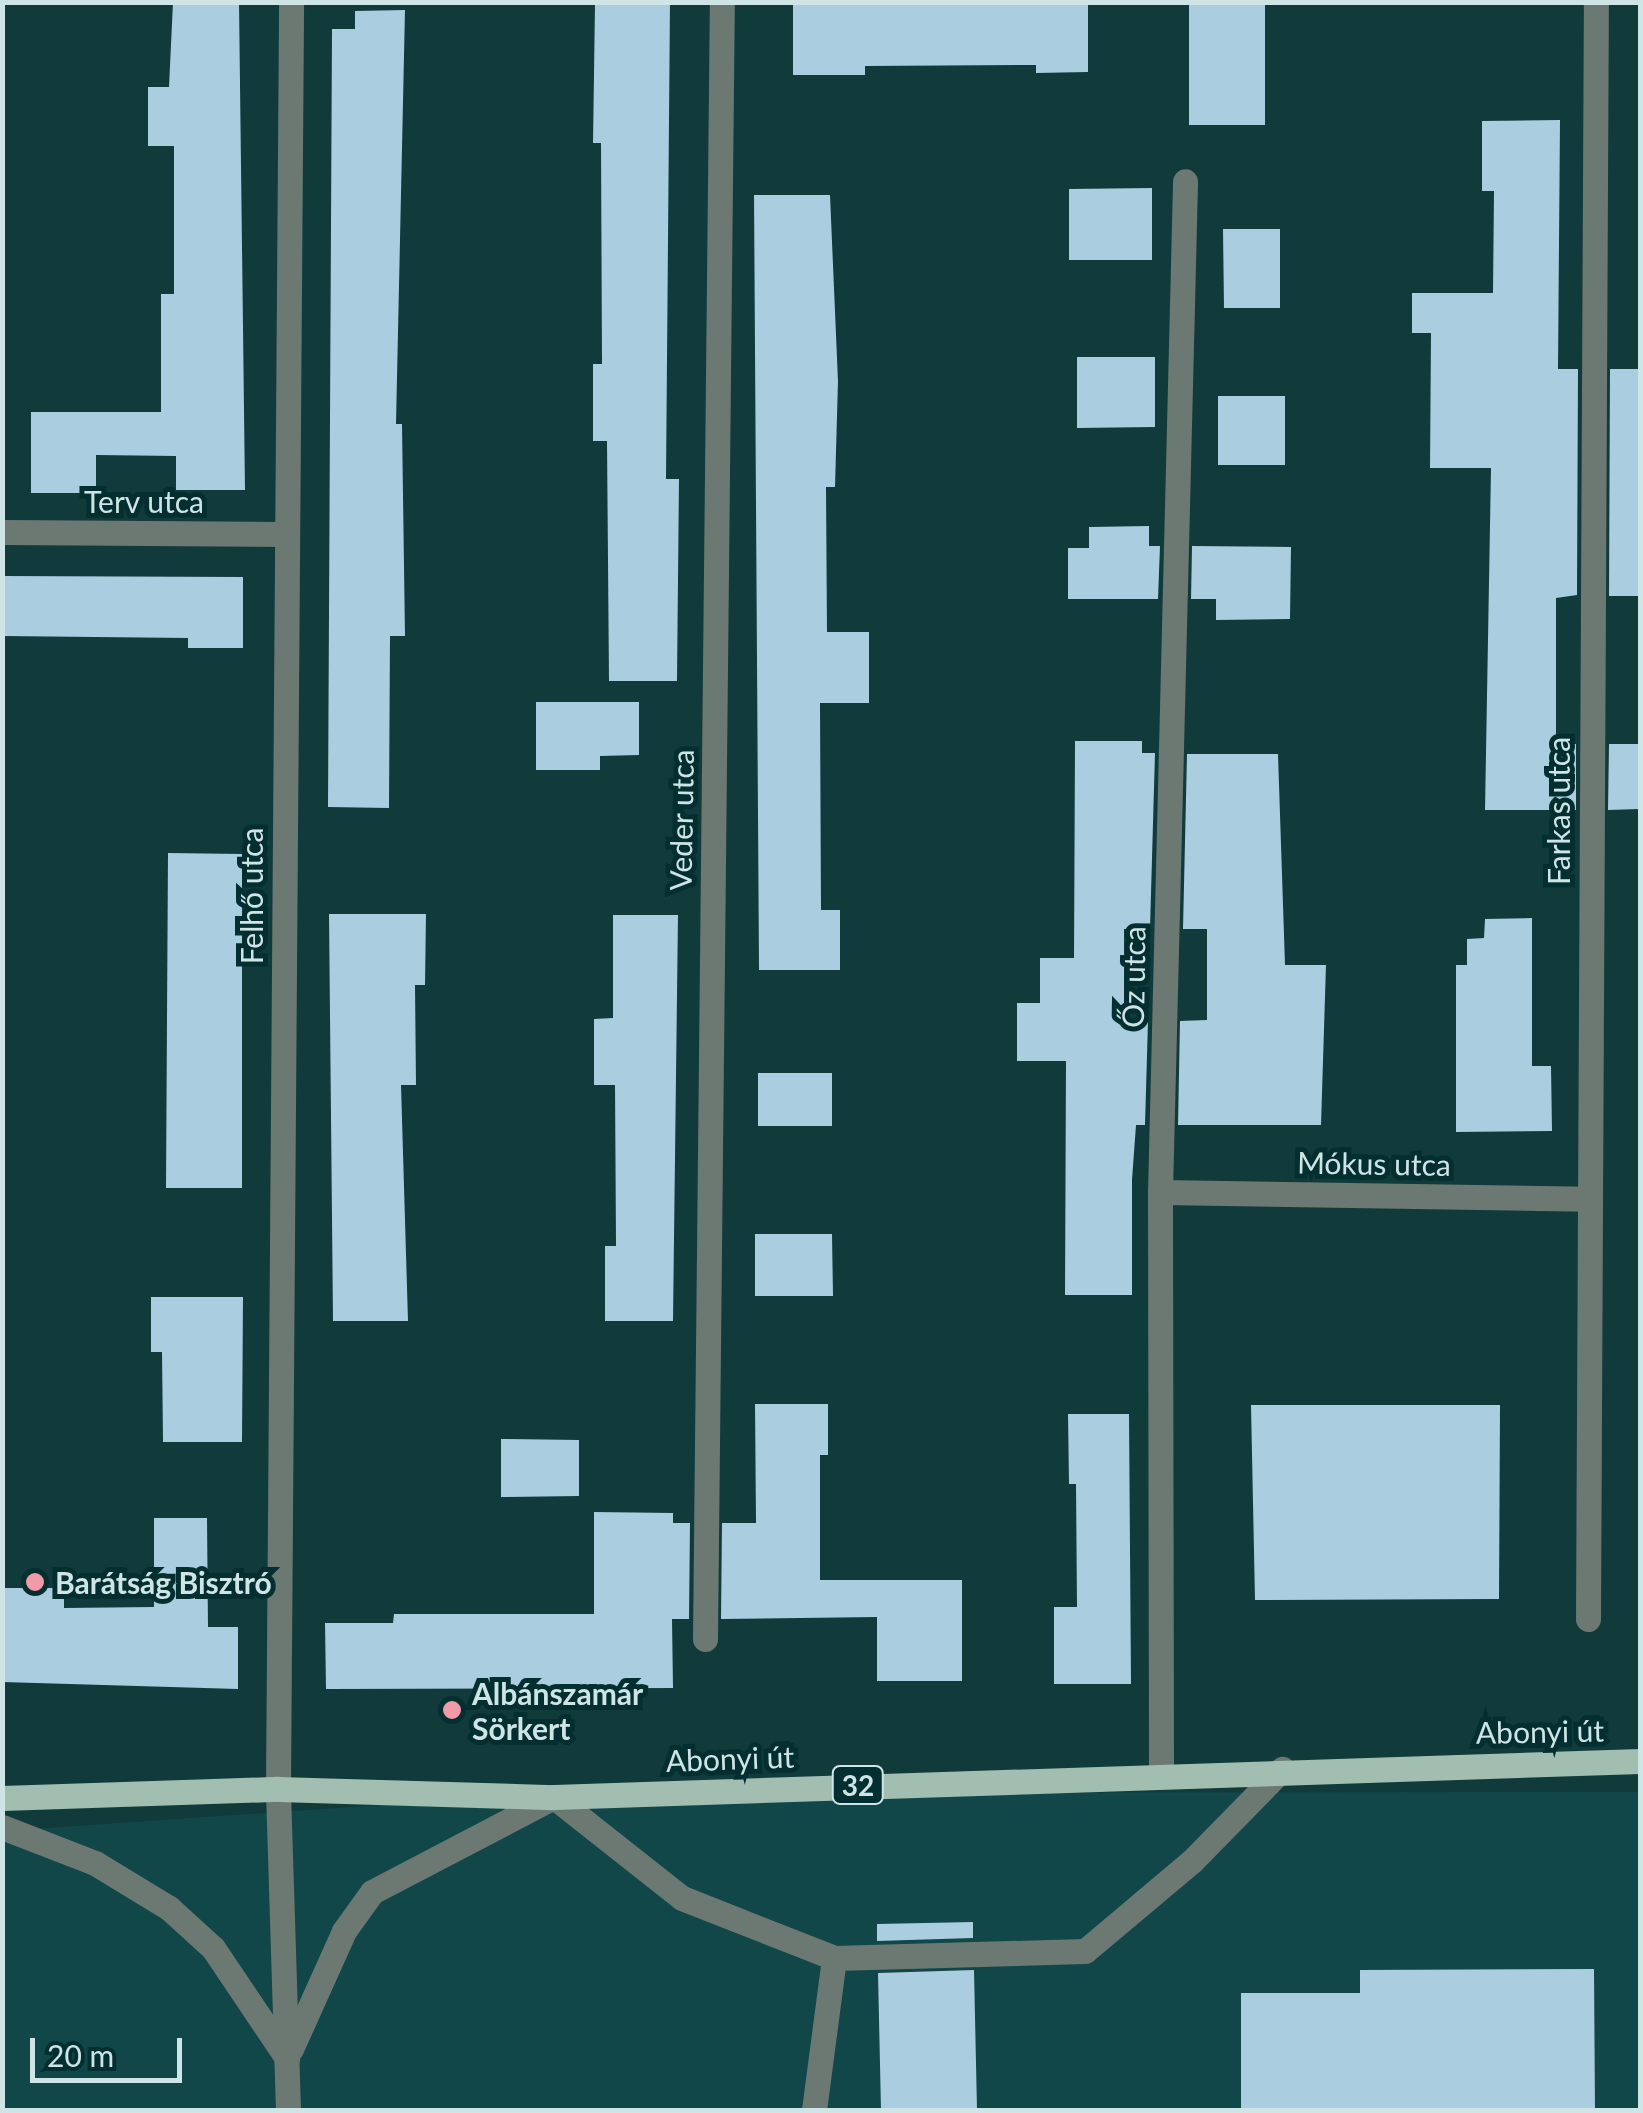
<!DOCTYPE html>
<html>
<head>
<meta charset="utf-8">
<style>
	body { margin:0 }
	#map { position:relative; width:1643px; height:2113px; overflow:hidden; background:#113a3b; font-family:Lato,sans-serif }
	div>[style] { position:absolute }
	.built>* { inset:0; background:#114749 }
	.building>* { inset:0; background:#abcde0 }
	.minor>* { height:25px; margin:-12.5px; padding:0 12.5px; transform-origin:12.5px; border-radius:12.5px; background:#6b7972 }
	.major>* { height:25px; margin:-12.5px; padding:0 12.5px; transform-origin:12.5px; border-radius:12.5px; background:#a1beb0 }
	.dots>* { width:28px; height:28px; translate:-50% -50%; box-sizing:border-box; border:5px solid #042f31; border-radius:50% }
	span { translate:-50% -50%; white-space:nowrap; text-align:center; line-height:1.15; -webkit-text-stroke:10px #042f31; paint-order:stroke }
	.shield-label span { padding:2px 8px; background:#042f31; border:2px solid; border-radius:8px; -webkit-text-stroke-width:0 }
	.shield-label { font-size:28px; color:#cfe4e5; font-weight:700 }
	.street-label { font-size:30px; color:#cfe4e5 }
	.poi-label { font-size:30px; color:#cfe4e5; font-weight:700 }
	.left { translate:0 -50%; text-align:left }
	.frame { position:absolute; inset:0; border:5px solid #cfe4e5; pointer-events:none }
	.scale { position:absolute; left:30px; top:2038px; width:152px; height:45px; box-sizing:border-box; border:5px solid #cfe4e5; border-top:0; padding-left:12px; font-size:30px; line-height:35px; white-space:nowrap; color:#cfe4e5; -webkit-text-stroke:8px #042f31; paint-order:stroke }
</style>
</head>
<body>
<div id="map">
	<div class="built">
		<i style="clip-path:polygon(1640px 1792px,1640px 2110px,3px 2110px,3px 1831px,555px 1793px)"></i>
	</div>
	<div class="building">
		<i style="clip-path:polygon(173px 2px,239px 2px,245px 490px,176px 490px,176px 456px,96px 455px,96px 493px,31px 493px,31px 412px,161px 412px,161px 294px,174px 294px,174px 146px,148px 146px,148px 87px,169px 87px)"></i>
		<i style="clip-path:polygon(670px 2px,666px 479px,679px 479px,677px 681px,609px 681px,607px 441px,593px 441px,593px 364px,602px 364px,601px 143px,593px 143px,595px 4px)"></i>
		<i style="clip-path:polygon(793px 2px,1088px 2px,1088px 72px,1036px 73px,1036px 65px,865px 66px,865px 75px,793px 75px)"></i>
		<i style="clip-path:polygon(1189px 2px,1265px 2px,1265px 125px,1189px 125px)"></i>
		<i style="clip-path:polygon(405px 10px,396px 424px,402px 424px,405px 636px,390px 636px,389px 808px,328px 807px,332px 29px,355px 29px,355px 11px)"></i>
		<i style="clip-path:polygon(1560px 120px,1558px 369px,1578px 369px,1577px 595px,1556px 598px,1556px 744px,1576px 744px,1576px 810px,1485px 810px,1491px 468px,1430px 468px,1431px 333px,1412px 333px,1412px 293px,1493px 293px,1494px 191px,1482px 191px,1482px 121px)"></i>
		<i style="clip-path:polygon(1152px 188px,1152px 260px,1069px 260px,1069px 189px)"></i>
		<i style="clip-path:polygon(754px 195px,830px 195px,838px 381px,835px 487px,826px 487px,827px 632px,869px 632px,869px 703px,820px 703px,821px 910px,840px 910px,840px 970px,759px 970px)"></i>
		<i style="clip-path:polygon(1223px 229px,1280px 229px,1280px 308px,1224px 308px)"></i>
		<i style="clip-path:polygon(1077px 357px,1155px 357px,1155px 427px,1077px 428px)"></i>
		<i style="clip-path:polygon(1610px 369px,1640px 369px,1640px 596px,1609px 596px)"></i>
		<i style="clip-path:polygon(1218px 396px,1285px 396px,1285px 465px,1218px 465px)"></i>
		<i style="clip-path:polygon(1149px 526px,1149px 546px,1160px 546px,1158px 599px,1068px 599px,1068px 548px,1089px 548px,1089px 527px)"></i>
		<i style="clip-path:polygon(1192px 546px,1291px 547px,1290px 619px,1216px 620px,1216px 599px,1191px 599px)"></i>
		<i style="clip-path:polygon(2px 576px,243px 577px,243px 648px,188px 648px,188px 638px,2px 636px)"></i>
		<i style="clip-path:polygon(536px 702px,639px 702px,639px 755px,600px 756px,600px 770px,536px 770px)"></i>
		<i style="clip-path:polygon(1075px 741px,1142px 741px,1142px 753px,1155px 753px,1150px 929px,1124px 929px,1124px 1021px,1148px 1021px,1145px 1125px,1136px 1125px,1132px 1180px,1132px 1295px,1065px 1295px,1066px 1061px,1017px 1061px,1017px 1003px,1040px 1003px,1040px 958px,1074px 958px)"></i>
		<i style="clip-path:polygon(1609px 744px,1640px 744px,1640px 809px,1608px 810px)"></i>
		<i style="clip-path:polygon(1187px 754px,1278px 754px,1285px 965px,1326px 965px,1321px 1125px,1178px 1125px,1180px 1021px,1207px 1020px,1207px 929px,1183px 929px)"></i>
		<i style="clip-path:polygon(168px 853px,242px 854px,242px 1188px,166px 1188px)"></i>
		<i style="clip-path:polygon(329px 914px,426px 914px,425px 985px,415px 985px,416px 1085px,401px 1085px,408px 1321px,333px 1321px)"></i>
		<i style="clip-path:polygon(613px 915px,678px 915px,673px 1321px,605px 1321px,605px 1246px,616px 1246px,615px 1085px,594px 1085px,594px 1019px,613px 1018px)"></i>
		<i style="clip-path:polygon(1532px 918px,1532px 1066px,1551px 1066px,1552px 1131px,1456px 1132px,1456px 965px,1467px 965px,1467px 939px,1484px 938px,1485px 919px)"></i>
		<i style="clip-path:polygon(758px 1073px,832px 1073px,832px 1126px,758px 1126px)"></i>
		<i style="clip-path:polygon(755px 1234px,832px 1234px,833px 1296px,755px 1296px)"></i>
		<i style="clip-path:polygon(151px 1297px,243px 1297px,242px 1442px,163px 1442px,162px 1352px,151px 1352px)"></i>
		<i style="clip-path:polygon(755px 1404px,828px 1404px,828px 1455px,820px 1455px,820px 1580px,962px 1580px,962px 1681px,877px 1681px,877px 1617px,721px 1619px,722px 1523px,756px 1523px)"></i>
		<i style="clip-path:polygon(1251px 1405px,1500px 1405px,1499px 1599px,1255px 1600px)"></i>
		<i style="clip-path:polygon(1068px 1414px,1129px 1414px,1131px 1684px,1054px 1684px,1054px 1607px,1077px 1607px,1076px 1484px,1069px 1484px)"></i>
		<i style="clip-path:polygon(501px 1439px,579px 1440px,579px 1496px,501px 1497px)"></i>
		<i style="clip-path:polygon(594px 1512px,673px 1513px,673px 1523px,690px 1523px,689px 1619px,672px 1619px,673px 1688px,326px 1689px,325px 1623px,393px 1623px,394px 1614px,594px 1614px)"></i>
		<i style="clip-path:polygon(154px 1518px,207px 1518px,208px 1627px,238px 1627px,238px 1689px,2px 1682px,2px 1588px,64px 1588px,64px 1608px,154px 1607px)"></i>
		<i style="clip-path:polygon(973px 1922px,973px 1938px,877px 1941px,877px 1924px)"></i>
		<i style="clip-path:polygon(1594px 1969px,1595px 2110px,1241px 2110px,1241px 1993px,1360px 1993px,1360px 1970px)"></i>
		<i style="clip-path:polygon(974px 1970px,977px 2110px,881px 2110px,878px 1973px)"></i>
	</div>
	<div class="minor">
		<i style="left:2px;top:532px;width:283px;rotate:0.4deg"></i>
		<i style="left:1160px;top:1192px;width:428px;rotate:0.9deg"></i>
		<i style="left:1588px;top:1619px;width:1617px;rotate:-89.72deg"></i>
		<i style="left:705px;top:1639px;width:1637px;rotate:-89.41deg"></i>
		<i style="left:1161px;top:1774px;width:582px;rotate:-90.1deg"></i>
		<i style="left:1160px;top:1192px;width:1011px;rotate:-88.58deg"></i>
		<i style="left:2px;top:1827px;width:100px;rotate:21.2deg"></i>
		<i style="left:95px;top:1863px;width:87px;rotate:31.3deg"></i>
		<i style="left:169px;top:1908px;width:59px;rotate:42.3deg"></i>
		<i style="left:213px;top:1948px;width:133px;rotate:56.1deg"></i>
		<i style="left:291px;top:2049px;width:129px;rotate:-65.8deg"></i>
		<i style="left:344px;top:1931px;width:48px;rotate:-54.3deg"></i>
		<i style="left:372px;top:1892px;width:205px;rotate:-27.6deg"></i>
		<i style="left:554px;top:1797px;width:163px;rotate:38.3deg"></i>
		<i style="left:682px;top:1898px;width:163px;rotate:21.5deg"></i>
		<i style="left:834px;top:1958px;width:251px;rotate:-1.6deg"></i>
		<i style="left:1085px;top:1951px;width:140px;rotate:-40.1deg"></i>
		<i style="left:1192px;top:1861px;width:129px;rotate:-45.6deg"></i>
		<i style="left:288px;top:2110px;width:321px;rotate:-91.8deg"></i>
		<i style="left:278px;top:1789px;width:1787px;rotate:-89.58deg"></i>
		<i style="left:814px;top:2110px;width:153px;rotate:-82.5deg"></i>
	</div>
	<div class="major">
		<i style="left:2px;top:1798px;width:276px;rotate:-1.9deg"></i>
		<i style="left:278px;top:1789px;width:276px;rotate:1.7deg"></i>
		<i style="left:554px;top:1797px;width:1087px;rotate:-1.9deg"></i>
	</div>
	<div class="dots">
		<i style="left:35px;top:1582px;background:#f39aa9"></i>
		<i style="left:452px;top:1710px;background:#f39aa9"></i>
	</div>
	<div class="shield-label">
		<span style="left:858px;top:1785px">32</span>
	</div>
	<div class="street-label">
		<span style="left:144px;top:501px">Terv utca</span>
		<span style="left:1558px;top:811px;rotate:-90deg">Farkas utca</span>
		<span style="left:681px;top:820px;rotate:-89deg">Veder utca</span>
		<span style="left:251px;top:896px;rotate:-90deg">Felhő utca</span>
		<span style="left:1133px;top:977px;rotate:-89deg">Őz utca</span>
		<span style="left:1374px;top:1163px;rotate:1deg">Mókus utca</span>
		<span style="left:1540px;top:1731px;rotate:-1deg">Abonyi út</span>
		<span style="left:730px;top:1758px;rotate:-2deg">Abonyi út</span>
	</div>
	<div class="poi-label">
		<span class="left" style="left:55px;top:1582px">Barátság Bisztró</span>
		<span class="left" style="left:472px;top:1710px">Albánszamár<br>Sörkert</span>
	</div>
	<div class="frame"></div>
	<div class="scale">20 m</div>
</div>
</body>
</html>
